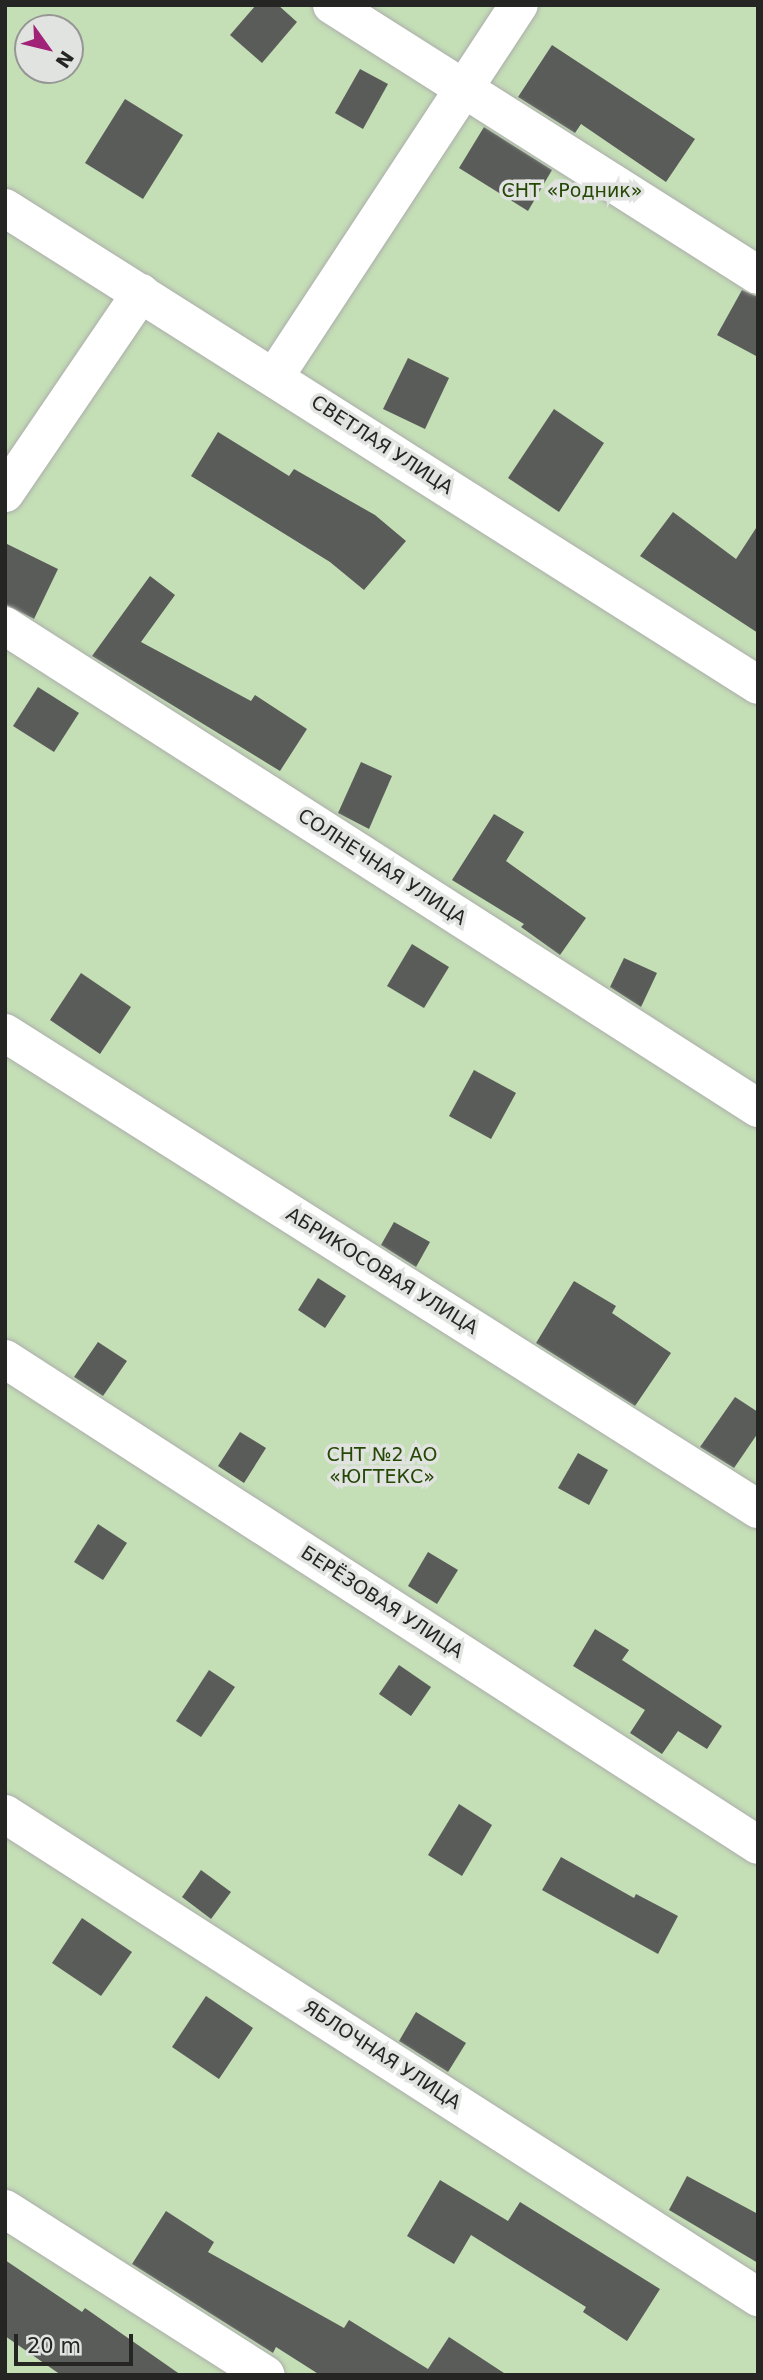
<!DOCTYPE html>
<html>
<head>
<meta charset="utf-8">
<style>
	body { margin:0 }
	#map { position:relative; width:763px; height:2380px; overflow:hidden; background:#e1e3e0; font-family:"DejaVu Sans",sans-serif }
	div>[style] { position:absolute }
	.green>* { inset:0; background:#c4deb6 }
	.building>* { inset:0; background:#5a5c5a }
	.roads { filter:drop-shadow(0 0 2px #abadaa) drop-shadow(0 0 2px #abadaa) }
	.street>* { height:38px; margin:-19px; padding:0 19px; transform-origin:19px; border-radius:19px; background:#fff }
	span { translate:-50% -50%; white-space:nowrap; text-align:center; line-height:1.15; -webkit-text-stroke:7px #e1e3e0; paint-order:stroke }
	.park-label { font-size:19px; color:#254805 }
	.street-label { font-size:19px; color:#252624 }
	.frame { position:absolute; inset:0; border:7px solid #252624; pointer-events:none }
	.north { position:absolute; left:14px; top:14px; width:70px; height:70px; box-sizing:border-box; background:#e1e3e0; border:2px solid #969795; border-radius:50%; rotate:124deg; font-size:19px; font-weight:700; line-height:28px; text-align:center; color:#252624 }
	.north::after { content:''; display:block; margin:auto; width:24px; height:32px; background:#a02378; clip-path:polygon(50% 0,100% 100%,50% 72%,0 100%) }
	.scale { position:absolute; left:14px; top:2334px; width:119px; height:32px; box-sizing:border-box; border:4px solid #252624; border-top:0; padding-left:9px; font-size:21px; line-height:24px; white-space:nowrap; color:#252624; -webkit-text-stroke:5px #e1e3e0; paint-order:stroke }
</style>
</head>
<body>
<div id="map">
	<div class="green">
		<i style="clip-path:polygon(evenodd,5px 5px,758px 5px,758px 2375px,5px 2375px,5px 5px,28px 28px,70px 28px,70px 70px,28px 70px,28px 28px)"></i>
	</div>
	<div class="building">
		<i style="clip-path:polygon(256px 5px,278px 5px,297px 22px,262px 63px,230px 35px)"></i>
		<i style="clip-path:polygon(552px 45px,695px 139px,666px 182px,581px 124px,575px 133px,518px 97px)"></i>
		<i style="clip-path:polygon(360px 69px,388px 84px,363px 129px,335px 113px)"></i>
		<i style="clip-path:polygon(125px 99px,183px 135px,143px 199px,85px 163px)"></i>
		<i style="clip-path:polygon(484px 127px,552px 170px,528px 211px,459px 168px)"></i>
		<i style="clip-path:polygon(742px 290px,758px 297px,758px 357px,717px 335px)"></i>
		<i style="clip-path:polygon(408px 358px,449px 378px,425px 429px,383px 409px)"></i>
		<i style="clip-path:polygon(554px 409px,604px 443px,559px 512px,508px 478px)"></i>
		<i style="clip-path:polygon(218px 432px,289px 476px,294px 469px,375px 515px,406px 541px,364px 590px,330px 562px,191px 476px)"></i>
		<i style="clip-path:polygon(673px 512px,736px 559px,758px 525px,758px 633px,640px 556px)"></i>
		<i style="clip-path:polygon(5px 543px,58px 569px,34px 619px,5px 604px)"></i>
		<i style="clip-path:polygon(150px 576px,175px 595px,141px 642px,251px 701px,255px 695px,307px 729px,280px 771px,92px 656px)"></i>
		<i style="clip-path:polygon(38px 687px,79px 713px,54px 752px,13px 726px)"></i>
		<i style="clip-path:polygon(361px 762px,392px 776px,369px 829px,338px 813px)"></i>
		<i style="clip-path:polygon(494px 814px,524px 832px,506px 861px,586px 918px,560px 955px,521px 927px,524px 924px,452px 880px)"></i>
		<i style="clip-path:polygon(412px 944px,449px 967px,424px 1008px,387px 986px)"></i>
		<i style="clip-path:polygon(624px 958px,657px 973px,641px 1007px,610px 987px)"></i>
		<i style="clip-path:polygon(81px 973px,131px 1007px,100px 1054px,50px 1020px)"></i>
		<i style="clip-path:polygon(474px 1070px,516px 1093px,491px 1139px,449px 1116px)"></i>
		<i style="clip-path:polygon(394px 1222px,430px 1242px,416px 1267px,381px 1245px)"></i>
		<i style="clip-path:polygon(318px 1278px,346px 1296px,325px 1328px,298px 1310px)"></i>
		<i style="clip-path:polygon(574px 1281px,616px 1306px,612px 1313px,671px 1353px,635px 1406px,536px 1343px)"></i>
		<i style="clip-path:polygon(98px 1342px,127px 1361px,103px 1396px,74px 1377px)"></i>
		<i style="clip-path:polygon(735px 1397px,758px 1412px,758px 1433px,734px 1468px,700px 1447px)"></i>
		<i style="clip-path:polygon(240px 1432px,266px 1448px,244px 1483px,218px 1466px)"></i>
		<i style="clip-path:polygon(578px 1453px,608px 1470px,589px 1505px,558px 1488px)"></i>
		<i style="clip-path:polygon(98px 1524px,127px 1543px,103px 1580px,74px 1562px)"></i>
		<i style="clip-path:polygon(428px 1552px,458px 1570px,437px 1604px,408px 1586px)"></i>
		<i style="clip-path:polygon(595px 1629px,629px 1650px,622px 1660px,722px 1726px,707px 1749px,678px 1731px,662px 1754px,630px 1733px,645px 1710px,573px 1666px)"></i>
		<i style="clip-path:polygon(399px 1665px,431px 1687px,411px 1716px,379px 1694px)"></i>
		<i style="clip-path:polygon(209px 1670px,235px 1687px,201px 1737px,176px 1721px)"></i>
		<i style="clip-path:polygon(459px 1804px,492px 1825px,462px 1876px,428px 1855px)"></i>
		<i style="clip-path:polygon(561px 1857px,634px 1898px,636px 1894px,678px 1916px,658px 1954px,542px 1890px)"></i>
		<i style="clip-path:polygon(201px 1870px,231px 1892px,211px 1919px,182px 1897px)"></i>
		<i style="clip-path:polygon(82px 1918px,132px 1952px,101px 1996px,52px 1963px)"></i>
		<i style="clip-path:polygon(206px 1996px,253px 2028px,219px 2079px,172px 2047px)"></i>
		<i style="clip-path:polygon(416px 2012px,466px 2043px,448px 2072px,399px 2041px)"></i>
		<i style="clip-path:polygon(687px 2176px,758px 2214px,758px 2263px,669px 2210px)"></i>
		<i style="clip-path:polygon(440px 2180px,508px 2221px,520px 2202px,660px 2289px,627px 2341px,583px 2312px,586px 2307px,471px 2235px,454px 2264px,407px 2236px)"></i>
		<i style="clip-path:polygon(166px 2211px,214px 2242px,208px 2252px,344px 2328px,349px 2320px,428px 2369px,449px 2337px,507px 2375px,320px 2375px,276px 2347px,273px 2353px,132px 2264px)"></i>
		<i style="clip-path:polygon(5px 2260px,82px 2312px,85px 2308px,181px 2375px,61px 2375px,5px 2336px)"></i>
	</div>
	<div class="roads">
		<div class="street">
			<i style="left:332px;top:5px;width:504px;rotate:32.37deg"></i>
			<i style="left:5px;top:208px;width:891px;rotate:32.35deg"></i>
			<i style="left:275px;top:376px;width:444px;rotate:-56.7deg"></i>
			<i style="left:5px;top:493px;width:242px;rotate:-55.8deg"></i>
			<i style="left:5px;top:626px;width:894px;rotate:32.62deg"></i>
			<i style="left:5px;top:1033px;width:891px;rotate:32.3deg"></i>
			<i style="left:5px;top:1359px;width:896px;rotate:32.84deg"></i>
			<i style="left:5px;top:1814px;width:895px;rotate:32.68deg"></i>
			<i style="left:5px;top:2209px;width:309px;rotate:32.5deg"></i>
		</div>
	</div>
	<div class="park-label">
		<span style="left:572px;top:191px">СНТ «Родник»</span>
		<span style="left:382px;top:1466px">СНТ №2 АО<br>«ЮГТЕКС»</span>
	</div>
	<div class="street-label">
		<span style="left:382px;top:445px;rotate:33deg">СВЕТЛАЯ УЛИЦА</span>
		<span style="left:382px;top:867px;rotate:33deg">СОЛНЕЧНАЯ УЛИЦА</span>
		<span style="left:382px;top:1271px;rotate:32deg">АБРИКОСОВАЯ УЛИЦА</span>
		<span style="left:382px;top:1602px;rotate:33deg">БЕРЁЗОВАЯ УЛИЦА</span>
		<span style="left:382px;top:2055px;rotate:33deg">ЯБЛОЧНАЯ УЛИЦА</span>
	</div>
	<div class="frame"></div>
	<div class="north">N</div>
	<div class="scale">20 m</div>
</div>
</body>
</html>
